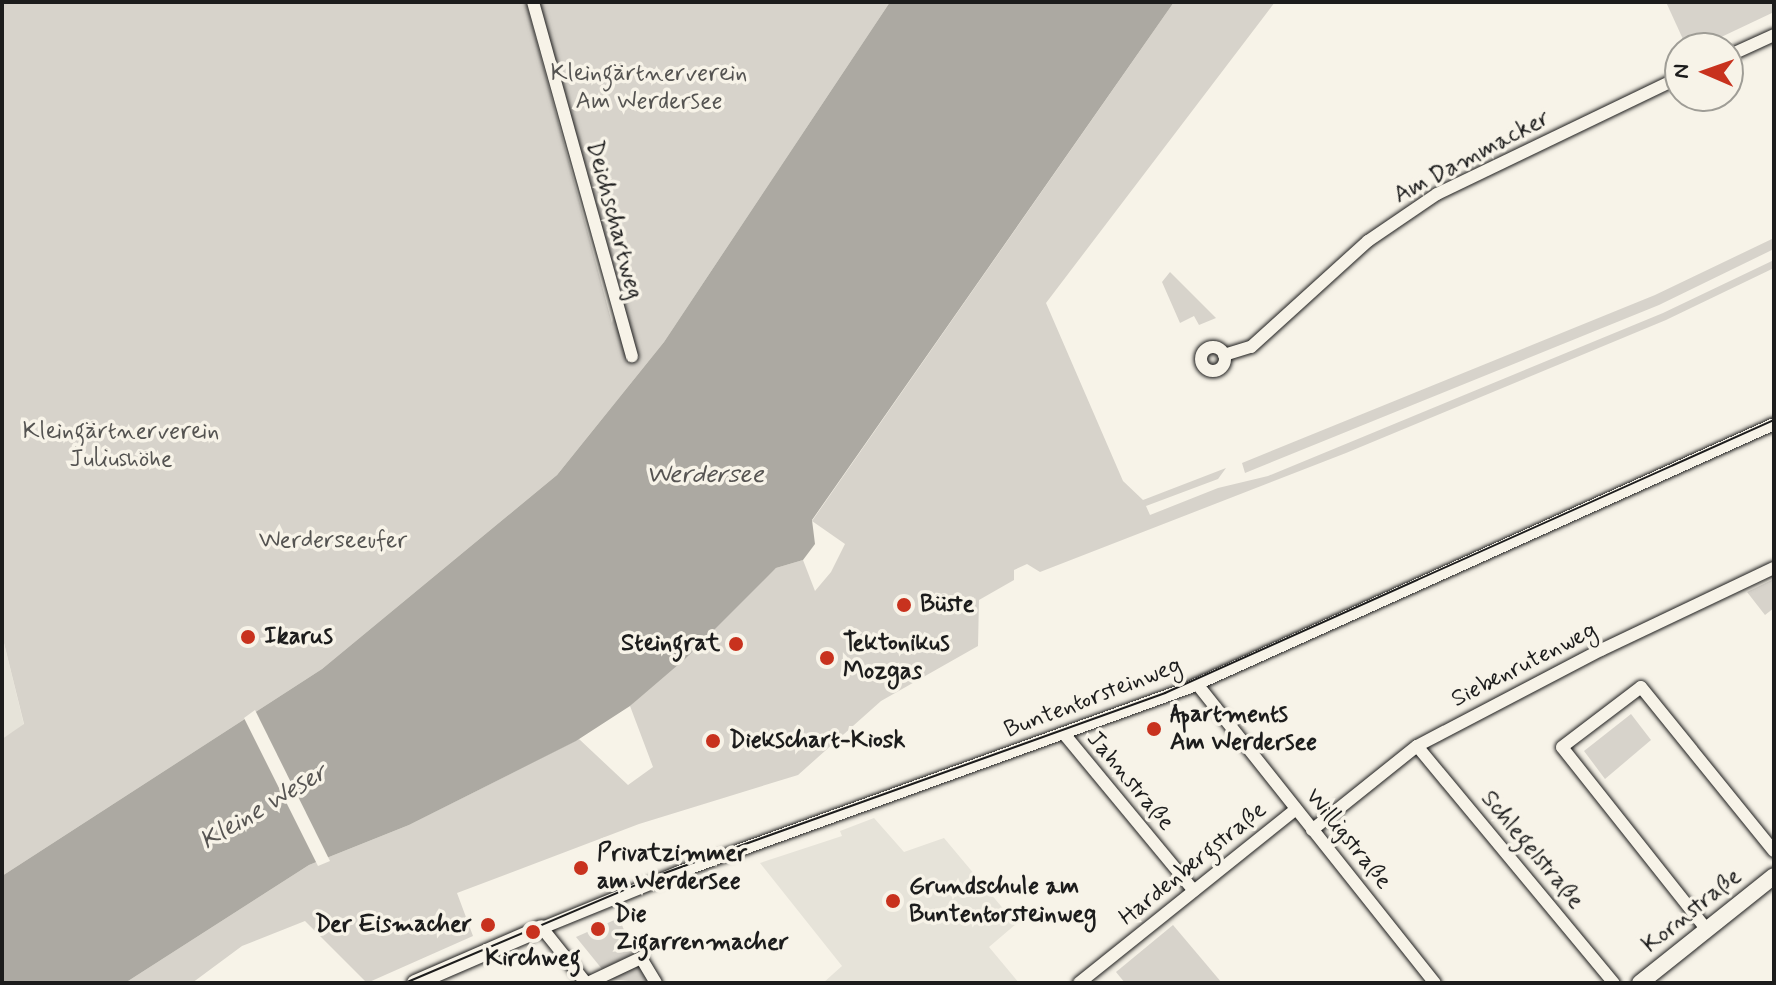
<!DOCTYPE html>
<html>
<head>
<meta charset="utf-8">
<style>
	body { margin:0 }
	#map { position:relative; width:1776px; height:985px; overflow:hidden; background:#f7f3e8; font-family:Mynerve,sans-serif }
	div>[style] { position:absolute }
	.built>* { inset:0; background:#e6e3d9 }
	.green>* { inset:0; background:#d7d3cb }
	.water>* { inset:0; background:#aca9a2 }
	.pier>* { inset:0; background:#f7f3e8 }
	.roads { filter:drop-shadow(0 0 2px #1c1c1c) drop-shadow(0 0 2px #1c1c1c) }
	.minor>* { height:12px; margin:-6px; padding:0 6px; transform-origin:6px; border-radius:6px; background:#f7f3e8 }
	.minor>.ring { margin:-6px; padding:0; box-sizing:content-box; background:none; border:12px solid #f7f3e8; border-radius:50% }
	.tertiary>* { height:16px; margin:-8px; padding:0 8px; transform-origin:8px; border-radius:8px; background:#f7f3e8 }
	.tram>* { height:2px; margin:-1px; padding:0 1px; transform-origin:1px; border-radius:1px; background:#1c1c1c }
	.dots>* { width:22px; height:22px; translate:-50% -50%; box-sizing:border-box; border:4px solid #f7f3e8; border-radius:50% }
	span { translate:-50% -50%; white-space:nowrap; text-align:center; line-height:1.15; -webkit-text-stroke:7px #f7f3e8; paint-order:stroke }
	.park-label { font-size:24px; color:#545351 }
	.street-label { font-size:24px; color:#1c1c1c }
	.poi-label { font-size:24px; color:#1c1c1c; font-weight:700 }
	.left { translate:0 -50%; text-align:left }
	.right { translate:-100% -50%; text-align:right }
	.water-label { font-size:26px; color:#565452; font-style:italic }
	.frame { position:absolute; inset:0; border:4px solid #1c1c1c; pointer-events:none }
	.north { position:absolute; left:1664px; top:32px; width:80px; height:80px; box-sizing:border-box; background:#f7f3e8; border:2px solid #9f9d96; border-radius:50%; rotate:272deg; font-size:22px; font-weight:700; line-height:32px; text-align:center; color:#1c1c1c }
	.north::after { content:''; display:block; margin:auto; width:28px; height:36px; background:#c8321e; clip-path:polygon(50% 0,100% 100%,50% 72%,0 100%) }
</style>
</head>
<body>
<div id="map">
	<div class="built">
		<i style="clip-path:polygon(2px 590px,3px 639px,24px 725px,2px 739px)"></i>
		<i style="clip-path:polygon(874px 818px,904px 852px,944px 838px,1016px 924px,989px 947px,1019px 983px,823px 983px,842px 966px,760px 863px,842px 836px,840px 831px)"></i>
	</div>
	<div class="green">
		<i style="clip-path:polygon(2px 2px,526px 2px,612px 323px,618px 300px,539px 2px,890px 2px,664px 342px,557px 475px,322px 669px,2px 876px,2px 739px,24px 724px,3px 639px)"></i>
		<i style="clip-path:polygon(1174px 2px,1275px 2px,1046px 303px,1123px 481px,1143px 500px,1226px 468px,1218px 479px,1146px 506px,1150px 515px,1218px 488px,1268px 476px,1663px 313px,1774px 260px,1774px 268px,1666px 320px,1346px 453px,1040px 572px,1027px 564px,1014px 570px,1014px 580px,979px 600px,978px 646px,881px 701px,798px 775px,639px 824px,457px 893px,473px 936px,367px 983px,305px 921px,242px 946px,192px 983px,125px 983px,309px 865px,409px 825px,579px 739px,628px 785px,653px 767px,630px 706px,776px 568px,803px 560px,815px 591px,831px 572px,845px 544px,812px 521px)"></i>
		<i style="clip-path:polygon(1666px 2px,1774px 2px,1774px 12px,1698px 48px,1687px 48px)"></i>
		<i style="clip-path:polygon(1774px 238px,1774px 249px,1659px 305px,1245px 473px,1242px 463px,1655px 295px)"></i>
		<i style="clip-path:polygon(1170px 272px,1216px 318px,1199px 325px,1194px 316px,1180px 323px,1162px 282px)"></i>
		<i style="clip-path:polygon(1774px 579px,1774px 608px,1765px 615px,1747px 592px)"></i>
		<i style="clip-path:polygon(1631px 714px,1651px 740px,1605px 779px,1584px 751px)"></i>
		<i style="clip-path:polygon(619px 918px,634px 954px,602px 969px,576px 937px)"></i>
		<i style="clip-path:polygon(1173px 925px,1222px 983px,1125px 983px,1116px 972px)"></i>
		<i style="clip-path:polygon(638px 965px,648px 983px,609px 979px)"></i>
	</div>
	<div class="water">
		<i style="clip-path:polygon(890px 2px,1174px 2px,812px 520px,815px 544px,803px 560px,776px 568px,686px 658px,630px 706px,576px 741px,409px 825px,309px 865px,125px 983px,2px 983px,2px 876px,322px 669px,557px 475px,664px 342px)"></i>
	</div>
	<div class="pier">
		<i style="clip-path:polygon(255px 710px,330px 861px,318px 866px,244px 718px)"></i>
	</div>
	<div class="roads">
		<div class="minor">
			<i style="left:533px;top:2px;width:368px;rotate:74.4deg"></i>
			<i style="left:1728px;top:56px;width:51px;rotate:-24.5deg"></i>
			<i class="ring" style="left:1201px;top:347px;width:12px;height:12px"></i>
			<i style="left:1224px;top:355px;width:28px;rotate:-17deg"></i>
			<i style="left:1251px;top:347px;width:158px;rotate:-42.2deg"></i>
			<i style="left:1368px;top:241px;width:83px;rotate:-34.3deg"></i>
			<i style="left:1437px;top:194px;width:270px;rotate:-25.7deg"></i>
			<i style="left:1197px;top:684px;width:382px;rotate:51.5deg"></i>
			<i style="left:1065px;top:735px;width:202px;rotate:50.4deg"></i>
			<i style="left:1417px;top:746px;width:308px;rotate:50.3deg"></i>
			<i style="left:1312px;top:830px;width:134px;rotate:-38.7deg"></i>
			<i style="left:1417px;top:746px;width:208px;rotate:-27.6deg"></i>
			<i style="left:1601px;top:650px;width:191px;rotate:-25.4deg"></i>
			<i style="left:1707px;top:930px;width:233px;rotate:-128.4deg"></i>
			<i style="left:1562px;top:747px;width:99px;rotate:-37.2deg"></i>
			<i style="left:1641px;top:687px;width:211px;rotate:51deg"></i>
			<i style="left:586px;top:983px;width:70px;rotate:-128.7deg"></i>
			<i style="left:542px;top:928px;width:148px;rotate:-22.2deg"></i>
			<i style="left:679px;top:872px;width:541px;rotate:-19.87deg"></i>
			<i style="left:1188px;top:688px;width:643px;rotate:-24.25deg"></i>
			<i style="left:588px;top:983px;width:59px;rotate:-25.3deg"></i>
			<i style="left:641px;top:958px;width:29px;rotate:59deg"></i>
			<i style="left:1079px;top:983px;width:278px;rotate:-38.7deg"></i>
		</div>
		<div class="tertiary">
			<i style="left:415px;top:983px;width:138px;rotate:-23.4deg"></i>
			<i style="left:1640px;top:983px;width:171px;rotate:-38.6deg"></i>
		</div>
	</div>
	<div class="tram">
		<i style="left:405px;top:983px;width:276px;rotate:-23deg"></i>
		<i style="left:659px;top:875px;width:538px;rotate:-19.78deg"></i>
		<i style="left:1165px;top:693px;width:667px;rotate:-24.15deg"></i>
	</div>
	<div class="dots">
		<i style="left:904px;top:605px;background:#c8321e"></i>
		<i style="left:248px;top:637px;background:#c8321e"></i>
		<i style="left:736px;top:644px;background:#c8321e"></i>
		<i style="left:827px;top:658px;background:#c8321e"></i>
		<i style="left:1154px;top:729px;background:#c8321e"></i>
		<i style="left:713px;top:741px;background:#c8321e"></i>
		<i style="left:581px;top:868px;background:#c8321e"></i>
		<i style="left:893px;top:901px;background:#c8321e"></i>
		<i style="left:488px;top:925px;background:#c8321e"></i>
		<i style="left:598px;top:929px;background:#c8321e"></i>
		<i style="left:533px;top:932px;background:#c8321e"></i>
	</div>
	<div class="park-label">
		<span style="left:649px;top:88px">Kleingärtnerverein<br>Am Werdersee</span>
		<span style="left:121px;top:446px">Kleingärtnerverein<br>Juliushöhe</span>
		<span style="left:333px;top:541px">Werderseeufer</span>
	</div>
	<div class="street-label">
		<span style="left:1472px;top:157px;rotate:-28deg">Am Dammacker</span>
		<span style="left:614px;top:220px;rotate:75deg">Deichschartweg</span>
		<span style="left:1524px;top:665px;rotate:-27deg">Siebenrutenweg</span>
		<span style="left:1093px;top:698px;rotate:-21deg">Buntentorsteinweg</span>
		<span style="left:1130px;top:781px;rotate:50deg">Jahnstraße</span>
		<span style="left:1348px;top:839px;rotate:51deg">Willigstraße</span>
		<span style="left:1532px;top:850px;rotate:50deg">Schlegelstraße</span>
		<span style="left:1193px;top:864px;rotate:-39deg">Hardenbergstraße</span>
		<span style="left:1692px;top:911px;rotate:-39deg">Kornstraße</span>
	</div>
	<div class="poi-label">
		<span class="left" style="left:920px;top:605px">Büste</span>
		<span class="left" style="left:264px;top:637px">Ikarus</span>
		<span class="right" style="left:720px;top:644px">Steingrat</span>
		<span class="left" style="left:843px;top:658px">Tektonikus<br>Mozgas</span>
		<span class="left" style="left:1170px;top:729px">Apartments<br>Am Werdersee</span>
		<span class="left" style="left:729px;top:741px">Diekschart-Kiosk</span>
		<span class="left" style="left:597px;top:868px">Privatzimmer<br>am Werdersee</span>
		<span class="left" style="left:909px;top:901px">Grundschule am<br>Buntentorsteinweg</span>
		<span class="left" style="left:614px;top:929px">Die<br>Zigarrenmacher</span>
		<span class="right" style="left:472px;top:925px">Der Eismacher</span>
		<span style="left:533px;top:959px">Kirchweg</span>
	</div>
	<div class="water-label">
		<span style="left:705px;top:476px">Werdersee</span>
		<span style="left:264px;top:808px;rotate:-31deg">Kleine Weser</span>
	</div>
	<div class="frame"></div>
	<div class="north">N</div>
</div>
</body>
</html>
